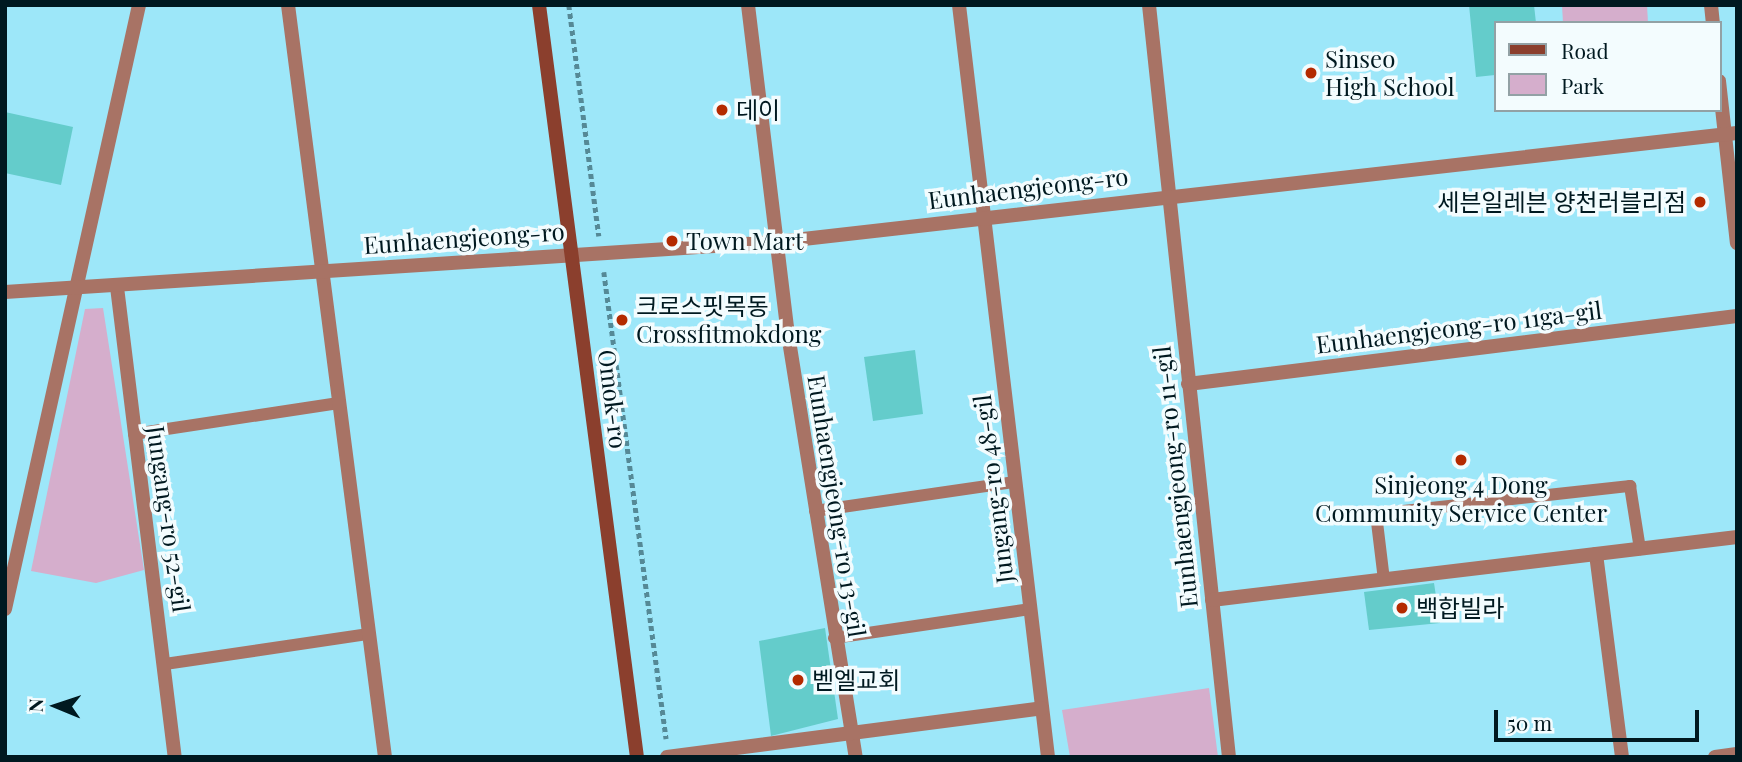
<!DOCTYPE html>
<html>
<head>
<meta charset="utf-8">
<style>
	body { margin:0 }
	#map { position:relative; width:1742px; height:762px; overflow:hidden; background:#9de7f9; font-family:"Playfair Display","Noto Sans KR",serif }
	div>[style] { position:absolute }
	.green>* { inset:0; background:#d5aecc }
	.building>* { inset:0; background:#64cccb }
	.path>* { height:4.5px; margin-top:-2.25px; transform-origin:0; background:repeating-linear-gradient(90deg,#558996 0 5px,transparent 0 8.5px) }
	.service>* { height:12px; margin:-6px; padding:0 6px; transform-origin:6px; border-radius:6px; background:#a87365 }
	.minor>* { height:14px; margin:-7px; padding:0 7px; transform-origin:7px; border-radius:7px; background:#a87365 }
	.tertiary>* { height:14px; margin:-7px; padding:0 7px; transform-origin:7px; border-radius:7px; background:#a87365 }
	.secondary>* { height:14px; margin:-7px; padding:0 7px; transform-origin:7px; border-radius:7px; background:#8b3f2d }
	.dots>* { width:19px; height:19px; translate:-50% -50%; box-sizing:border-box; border:4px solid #f3fcfe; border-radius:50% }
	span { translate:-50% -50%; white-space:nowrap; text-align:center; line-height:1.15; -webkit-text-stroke:7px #f3fcfe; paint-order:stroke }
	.poi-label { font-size:24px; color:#001920 }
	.left { translate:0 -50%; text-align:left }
	.right { translate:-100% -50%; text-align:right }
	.street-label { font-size:24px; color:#001920 }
	.frame { position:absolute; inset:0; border:7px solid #001920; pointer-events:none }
	.legend { position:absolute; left:1494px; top:21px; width:228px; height:91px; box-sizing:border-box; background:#f3fcfe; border:2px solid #92a1a5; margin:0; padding:9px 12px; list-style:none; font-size:21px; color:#001920 }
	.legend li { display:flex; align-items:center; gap:14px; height:35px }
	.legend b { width:35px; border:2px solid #92a1a5 }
	.north { position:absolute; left:21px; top:671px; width:70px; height:70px; -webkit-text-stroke:5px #f3fcfe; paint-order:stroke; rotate:272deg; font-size:19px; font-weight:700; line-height:28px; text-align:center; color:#001920 }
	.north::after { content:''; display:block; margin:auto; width:24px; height:32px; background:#001920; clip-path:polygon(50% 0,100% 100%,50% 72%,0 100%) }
	.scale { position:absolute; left:1494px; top:710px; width:205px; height:32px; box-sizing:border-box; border:4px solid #001920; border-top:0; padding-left:9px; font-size:21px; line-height:24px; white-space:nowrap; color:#001920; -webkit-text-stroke:5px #f3fcfe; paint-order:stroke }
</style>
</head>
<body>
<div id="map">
	<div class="green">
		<i style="clip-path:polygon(1562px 5px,1647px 5px,1648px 23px,1563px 23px)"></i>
		<i style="clip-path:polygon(103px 308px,144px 570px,96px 583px,31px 571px,85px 309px)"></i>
		<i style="clip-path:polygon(1209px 688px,1218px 757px,1070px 757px,1062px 710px)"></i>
	</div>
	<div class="building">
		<i style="clip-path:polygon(1469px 5px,1534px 5px,1536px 23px,1495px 23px,1495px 75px,1476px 77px)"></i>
		<i style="clip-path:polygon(5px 112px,73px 127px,61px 185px,5px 173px)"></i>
		<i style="clip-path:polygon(915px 350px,923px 414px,873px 421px,864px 357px)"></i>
		<i style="clip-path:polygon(1434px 583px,1440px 623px,1369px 630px,1364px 592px)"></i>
		<i style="clip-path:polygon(825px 628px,838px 719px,771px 736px,759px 641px)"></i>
	</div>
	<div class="path">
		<i style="left:569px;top:5px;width:233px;rotate:82.6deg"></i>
		<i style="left:604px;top:272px;width:471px;rotate:82.4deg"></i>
	</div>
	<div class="service">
		<i style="left:134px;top:434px;width:207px;rotate:-8.6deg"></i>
		<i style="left:815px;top:511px;width:202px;rotate:-8.3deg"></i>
		<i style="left:1384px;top:580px;width:66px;rotate:-96.9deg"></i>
		<i style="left:1376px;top:514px;width:256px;rotate:-6.3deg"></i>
		<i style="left:1630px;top:486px;width:64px;rotate:81deg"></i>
		<i style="left:834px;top:638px;width:199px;rotate:-8.4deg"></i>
		<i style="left:165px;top:664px;width:206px;rotate:-8.4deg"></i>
	</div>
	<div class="minor">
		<i style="left:288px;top:5px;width:758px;rotate:82.65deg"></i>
		<i style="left:748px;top:5px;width:325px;rotate:83.1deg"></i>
		<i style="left:787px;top:328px;width:435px;rotate:80.9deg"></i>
		<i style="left:959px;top:5px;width:757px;rotate:83.25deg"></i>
		<i style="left:1149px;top:5px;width:756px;rotate:83.93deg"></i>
		<i style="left:1711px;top:5px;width:18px;rotate:84deg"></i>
		<i style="left:1719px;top:81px;width:163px;rotate:83.7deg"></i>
		<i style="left:117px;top:287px;width:474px;rotate:83deg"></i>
		<i style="left:1188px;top:384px;width:553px;rotate:-7.06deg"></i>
		<i style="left:1596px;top:554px;width:205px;rotate:82.7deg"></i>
		<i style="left:1212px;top:600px;width:529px;rotate:-6.84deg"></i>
		<i style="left:5px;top:609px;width:619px;rotate:-77.49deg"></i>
		<i style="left:667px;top:757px;width:378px;rotate:-7.4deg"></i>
		<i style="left:1715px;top:757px;width:22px;rotate:-8deg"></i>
	</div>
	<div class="tertiary">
		<i style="left:5px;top:292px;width:774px;rotate:-3.71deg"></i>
		<i style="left:777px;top:242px;width:966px;rotate:-6.48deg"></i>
	</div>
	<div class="secondary">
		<i style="left:539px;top:5px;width:758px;rotate:82.58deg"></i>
	</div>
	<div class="dots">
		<i style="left:1311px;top:73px;background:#b42a00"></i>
		<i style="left:722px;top:110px;background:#b42a00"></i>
		<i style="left:1700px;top:202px;background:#b42a00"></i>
		<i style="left:672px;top:241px;background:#b42a00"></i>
		<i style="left:622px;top:320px;background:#b42a00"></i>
		<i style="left:1461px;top:460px;background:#b42a00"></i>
		<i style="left:1402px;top:608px;background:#b42a00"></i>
		<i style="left:798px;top:680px;background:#b42a00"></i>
	</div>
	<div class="poi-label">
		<span class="left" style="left:1325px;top:73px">Sinseo<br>High School</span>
		<span class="left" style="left:736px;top:110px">데이</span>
		<span class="right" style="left:1686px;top:202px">세븐일레븐 양천러블리점</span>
		<span class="left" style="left:686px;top:241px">Town Mart</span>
		<span class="left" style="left:636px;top:320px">크로스핏목동<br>Crossfitmokdong</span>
		<span style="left:1461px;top:499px">Sinjeong 4 Dong<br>Community Service Center</span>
		<span class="left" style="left:1416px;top:608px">백합빌라</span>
		<span class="left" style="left:812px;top:680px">벧엘교회</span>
	</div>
	<div class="street-label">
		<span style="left:1028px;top:188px;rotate:-7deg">Eunhaengjeong-ro</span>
		<span style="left:464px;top:238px;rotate:-4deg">Eunhaengjeong-ro</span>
		<span style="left:1459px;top:327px;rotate:-7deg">Eunhaengjeong-ro 11ga-gil</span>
		<span style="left:613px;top:399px;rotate:83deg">Omok-ro</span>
		<span style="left:1175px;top:477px;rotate:-96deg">Eunhaengjeong-ro 11-gil</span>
		<span style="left:993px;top:489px;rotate:-97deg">Jungang-ro 48-gil</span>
		<span style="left:837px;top:506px;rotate:81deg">Eunhaengjeong-ro 13-gil</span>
		<span style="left:169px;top:519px;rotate:82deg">Jungang-ro 52-gil</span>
	</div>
	<div class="frame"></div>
	<ul class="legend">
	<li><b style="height:9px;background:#8b3f2d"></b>Road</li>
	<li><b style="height:19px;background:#d5aecc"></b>Park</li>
	</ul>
	<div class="north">N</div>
	<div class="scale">50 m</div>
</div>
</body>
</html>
